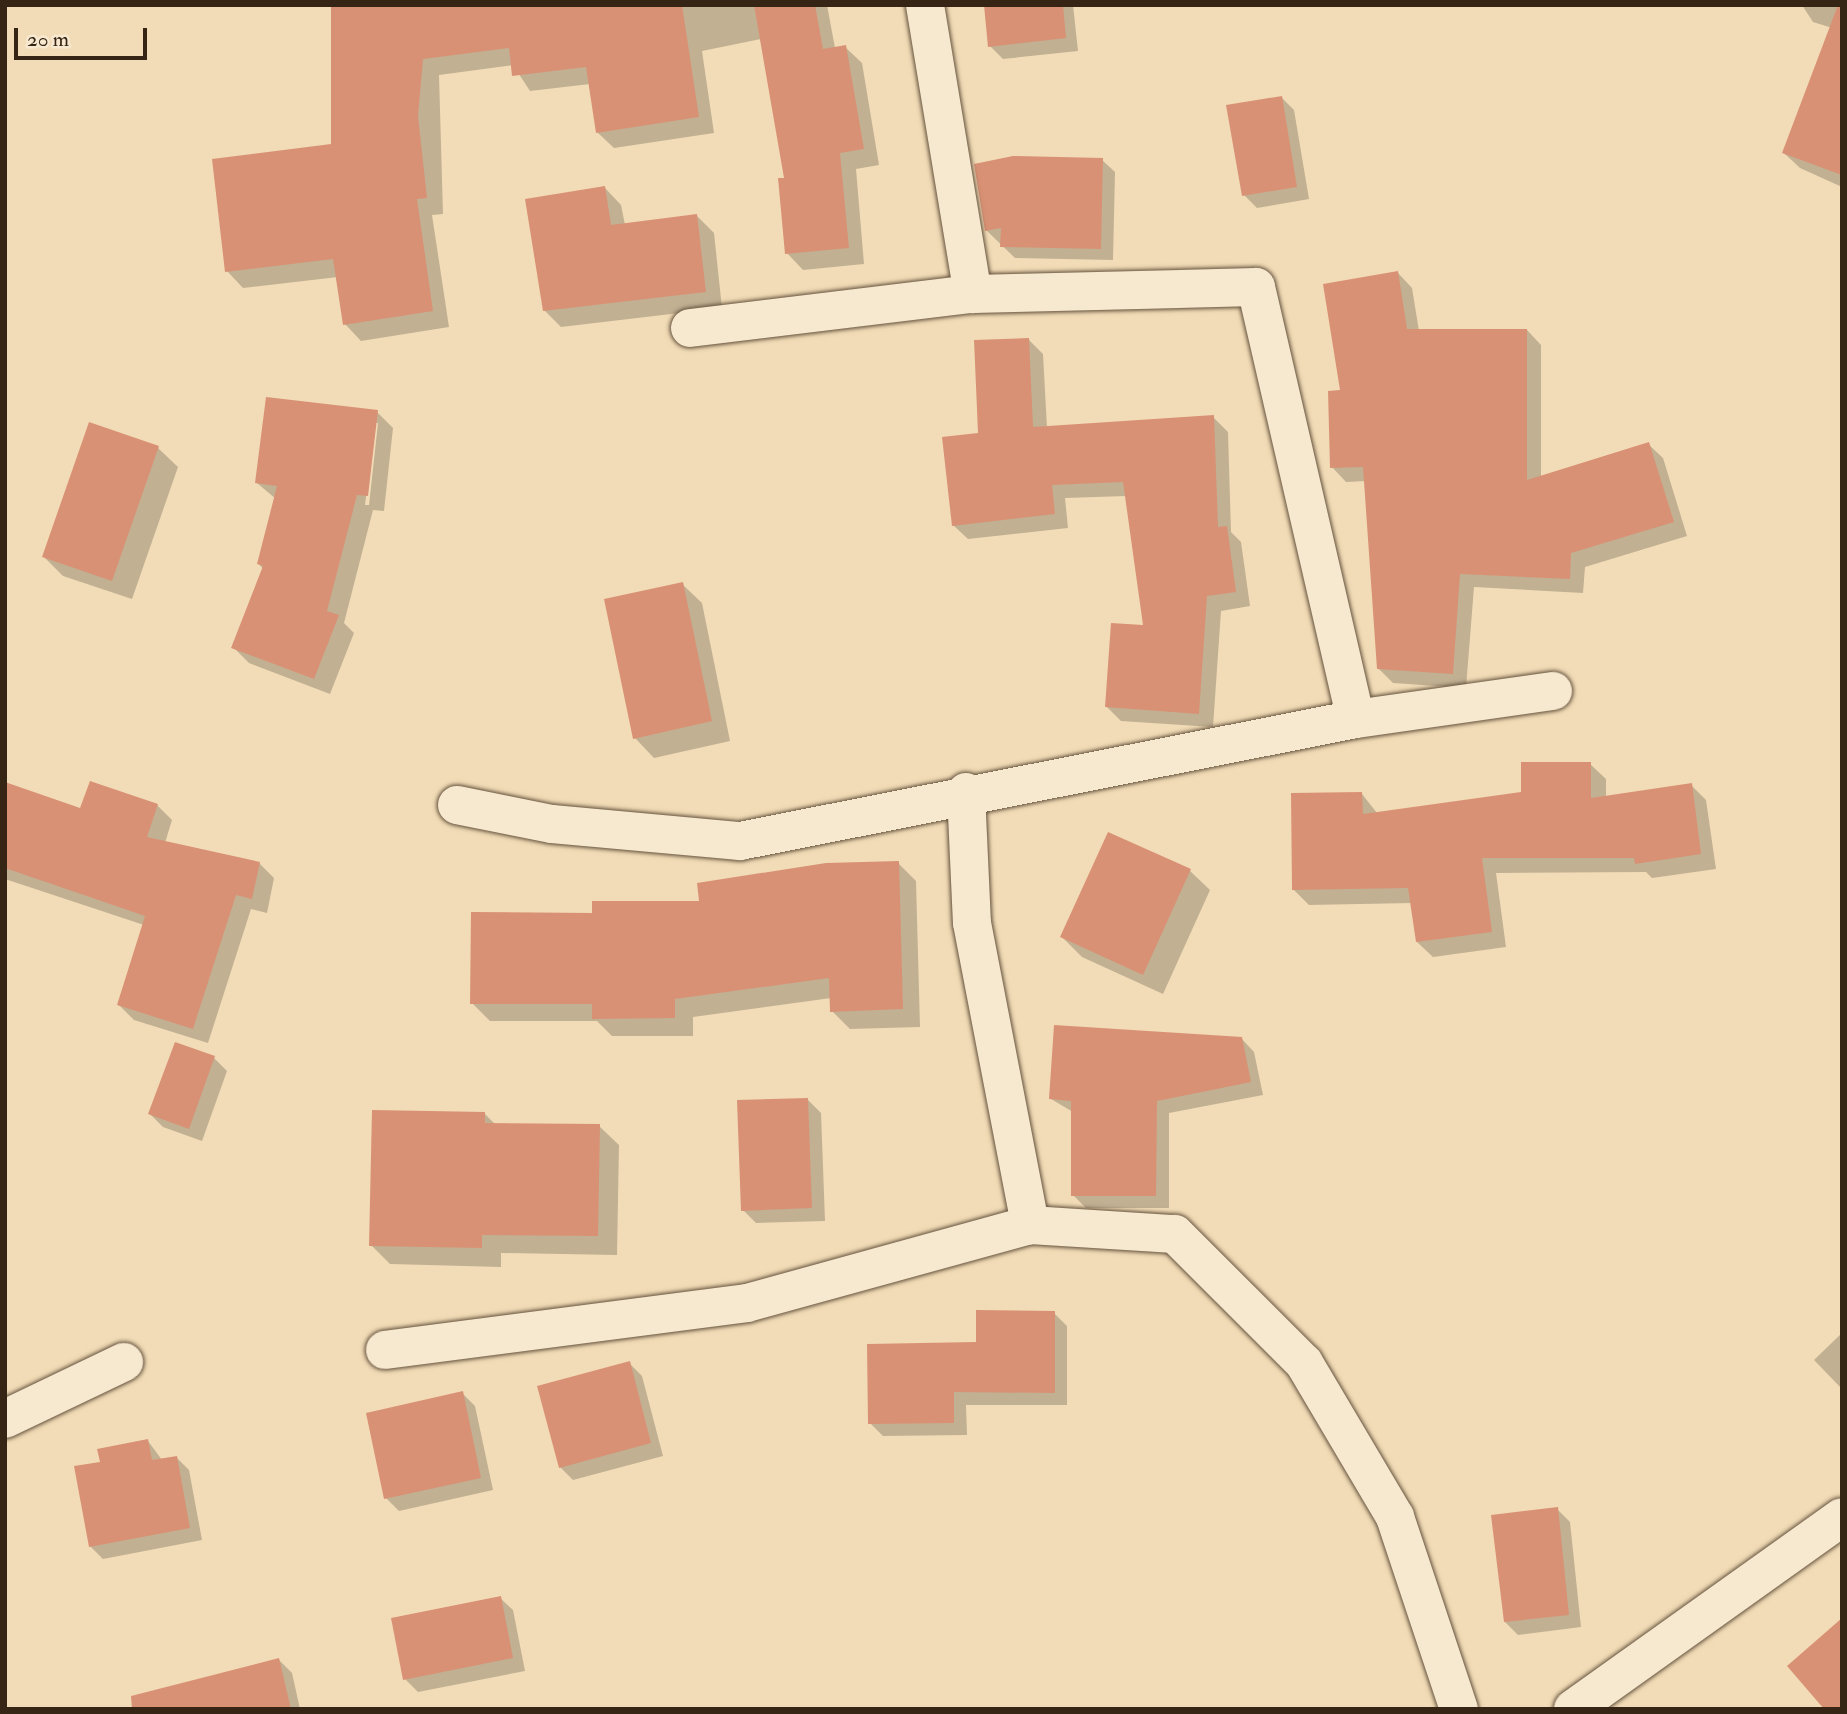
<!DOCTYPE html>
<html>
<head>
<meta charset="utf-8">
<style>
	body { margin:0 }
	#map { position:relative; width:1847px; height:1714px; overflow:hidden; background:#f2dcb7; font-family:"IM FELL Double Pica",serif }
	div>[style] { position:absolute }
	.shadow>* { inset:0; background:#0003 }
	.building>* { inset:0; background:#d99175 }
	.roads { filter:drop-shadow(0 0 2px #65533d) drop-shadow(0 0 2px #65533d) }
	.minor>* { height:38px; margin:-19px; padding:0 19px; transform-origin:19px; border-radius:19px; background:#f7e8d0 }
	span { translate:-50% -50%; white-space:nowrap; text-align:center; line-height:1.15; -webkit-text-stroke:5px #f7e8d0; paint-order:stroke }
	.frame { position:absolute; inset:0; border:7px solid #362514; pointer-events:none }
	.scale { position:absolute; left:14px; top:28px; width:133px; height:32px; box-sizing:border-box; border:4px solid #362514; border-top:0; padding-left:9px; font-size:21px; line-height:24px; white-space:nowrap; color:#362514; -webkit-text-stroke:5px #f7e8d0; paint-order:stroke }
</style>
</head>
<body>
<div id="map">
	<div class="shadow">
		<i style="clip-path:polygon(333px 5px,827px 5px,835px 48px,845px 47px,862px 63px,879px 165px,856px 169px,864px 264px,803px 270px,787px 253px,786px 179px,761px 39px,702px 51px,714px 133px,614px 148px,597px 132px,590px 84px,530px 91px,513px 65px,439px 75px,443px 214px,432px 215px,449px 327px,361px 341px,345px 324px,338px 277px,243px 288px,227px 271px,333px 146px)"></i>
		<i style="clip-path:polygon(985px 5px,1073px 5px,1078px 51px,1003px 59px,990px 46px)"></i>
		<i style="clip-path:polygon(1802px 5px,1842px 5px,1842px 31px,1813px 22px)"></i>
		<i style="clip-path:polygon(1842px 53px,1842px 187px,1800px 168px,1784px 153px)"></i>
		<i style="clip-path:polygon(1281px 97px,1294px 110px,1309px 199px,1257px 208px,1244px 195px)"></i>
		<i style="clip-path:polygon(1102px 160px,1115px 172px,1113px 260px,1015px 258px,986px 230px)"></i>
		<i style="clip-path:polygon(605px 188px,621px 205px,625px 225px,697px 216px,714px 233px,722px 308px,561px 327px,544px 310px)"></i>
		<i style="clip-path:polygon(1398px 273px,1412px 288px,1419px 331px,1527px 330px,1541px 345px,1541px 478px,1648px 444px,1663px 458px,1687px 536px,1585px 567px,1583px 593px,1474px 587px,1466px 688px,1393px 683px,1378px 668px,1366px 481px,1346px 482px,1332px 467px,1342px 392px)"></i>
		<i style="clip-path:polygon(1029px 340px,1043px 354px,1047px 428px,1213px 417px,1228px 432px,1231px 532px,1241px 542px,1250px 606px,1221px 611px,1213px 727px,1121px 721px,1107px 707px,1145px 627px,1127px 496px,1065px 498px,1068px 528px,968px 539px,953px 525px,980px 435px)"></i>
		<i style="clip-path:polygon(evenodd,377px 412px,393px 428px,384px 511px,373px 510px,344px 623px,354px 633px,330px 694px,249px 663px,233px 647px,263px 569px,259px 564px,276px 499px,257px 483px,377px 412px,375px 423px,378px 423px,369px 505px,365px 505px,375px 423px)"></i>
		<i style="clip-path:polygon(158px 448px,178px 467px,132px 599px,63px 576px,44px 557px)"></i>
		<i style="clip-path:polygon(682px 584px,702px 603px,730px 741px,654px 758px,635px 738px)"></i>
		<i style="clip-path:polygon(1590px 764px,1606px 779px,1606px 797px,1691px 785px,1706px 800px,1716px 869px,1652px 878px,1646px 872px,1496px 873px,1506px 947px,1433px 957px,1417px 942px,1412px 903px,1309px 905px,1294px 890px,1362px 794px,1377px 813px,1523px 794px)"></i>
		<i style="clip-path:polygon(5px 784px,81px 811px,157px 805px,172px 820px,165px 843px,259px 863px,274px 878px,267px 913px,251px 909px,208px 1043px,134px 1020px,119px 1005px,144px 925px,5px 879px)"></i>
		<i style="clip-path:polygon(1109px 834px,1190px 871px,1210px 890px,1163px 994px,1082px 957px,1062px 937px)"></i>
		<i style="clip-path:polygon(898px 863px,916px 881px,920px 1027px,850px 1029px,832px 1011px,831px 998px,693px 1017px,693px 1036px,612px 1036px,597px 1021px,490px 1021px,472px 1003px,594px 915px,701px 902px)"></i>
		<i style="clip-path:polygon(1241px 1038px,1254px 1052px,1263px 1095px,1169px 1113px,1169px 1208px,1086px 1208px,1073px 1195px,1073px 1112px,1051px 1099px)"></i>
		<i style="clip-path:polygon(214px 1058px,227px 1071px,202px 1141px,163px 1127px,150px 1114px)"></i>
		<i style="clip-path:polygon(808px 1100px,821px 1113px,825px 1221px,756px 1223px,743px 1210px)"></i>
		<i style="clip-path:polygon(484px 1113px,496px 1125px,599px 1126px,619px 1145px,617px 1255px,501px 1253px,501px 1267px,390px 1264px,371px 1245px)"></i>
		<i style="clip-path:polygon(1054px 1313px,1067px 1326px,1067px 1405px,966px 1405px,967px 1435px,883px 1436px,870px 1423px,977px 1344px)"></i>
		<i style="clip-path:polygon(1842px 1333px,1842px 1389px,1814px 1360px)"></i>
		<i style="clip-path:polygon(629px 1363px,642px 1376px,663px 1456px,573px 1480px,560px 1467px)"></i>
		<i style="clip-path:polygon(462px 1393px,475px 1406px,493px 1490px,399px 1511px,386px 1498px)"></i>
		<i style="clip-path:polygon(148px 1441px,162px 1460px,176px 1457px,189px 1470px,202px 1540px,103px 1559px,90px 1546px,102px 1463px)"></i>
		<i style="clip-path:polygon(1557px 1509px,1570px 1522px,1581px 1627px,1518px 1635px,1505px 1622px)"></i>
		<i style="clip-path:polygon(500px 1598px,513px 1610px,525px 1671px,418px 1692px,405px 1679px)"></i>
		<i style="clip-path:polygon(279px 1660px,292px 1673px,300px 1709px,190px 1709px)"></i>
	</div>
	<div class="building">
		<i style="clip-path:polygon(331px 5px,682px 5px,699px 117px,596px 133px,586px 67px,512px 76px,509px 48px,423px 59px,418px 116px,427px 198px,417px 199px,433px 311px,343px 325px,333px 259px,225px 272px,212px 159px,331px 144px)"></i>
		<i style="clip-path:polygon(754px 5px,815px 5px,823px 49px,846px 45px,864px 149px,840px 153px,849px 248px,785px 254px,778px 178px,784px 178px)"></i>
		<i style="clip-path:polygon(984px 5px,1063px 5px,1066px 38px,988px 47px)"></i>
		<i style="clip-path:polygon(1838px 5px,1842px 5px,1842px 175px,1782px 153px)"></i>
		<i style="clip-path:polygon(1282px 96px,1297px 187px,1242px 196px,1226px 105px)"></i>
		<i style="clip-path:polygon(1013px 156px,1103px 158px,1101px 249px,1000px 247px,1001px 228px,985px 231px,974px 164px)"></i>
		<i style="clip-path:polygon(605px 186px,611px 225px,697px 214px,706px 292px,543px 311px,525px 199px)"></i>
		<i style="clip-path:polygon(1398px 271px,1407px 329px,1527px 329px,1527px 480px,1649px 442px,1674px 522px,1571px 553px,1570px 579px,1460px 574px,1453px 674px,1377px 669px,1363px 467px,1330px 468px,1328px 391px,1340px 390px,1323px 284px)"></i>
		<i style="clip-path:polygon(1029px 338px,1033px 427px,1214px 415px,1218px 527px,1227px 526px,1236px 592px,1207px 596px,1199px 714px,1105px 707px,1111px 623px,1143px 625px,1123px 482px,1052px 485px,1055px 514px,952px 526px,942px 437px,978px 433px,974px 340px)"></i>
		<i style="clip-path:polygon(266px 397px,378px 410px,368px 496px,357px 495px,327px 611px,339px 615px,314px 679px,231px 648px,263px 566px,257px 564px,277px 486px,255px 483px)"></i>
		<i style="clip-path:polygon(89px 422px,159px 446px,112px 581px,42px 557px)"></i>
		<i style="clip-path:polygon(683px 582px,712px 721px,633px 739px,604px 599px)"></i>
		<i style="clip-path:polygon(1521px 762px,1591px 762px,1591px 798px,1692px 783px,1701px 854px,1635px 864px,1634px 858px,1482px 858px,1492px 932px,1416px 942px,1408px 888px,1292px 890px,1291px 793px,1362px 792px,1363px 814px,1521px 792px)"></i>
		<i style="clip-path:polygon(90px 781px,158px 804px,147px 837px,260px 862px,252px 899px,236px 895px,193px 1029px,117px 1005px,145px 916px,5px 868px,5px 782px,80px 808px)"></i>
		<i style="clip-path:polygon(1108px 832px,1191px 869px,1143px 975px,1060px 937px)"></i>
		<i style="clip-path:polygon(899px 861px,903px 1009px,830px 1012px,829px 978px,675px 999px,675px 1018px,592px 1019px,592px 1004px,470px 1004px,471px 912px,592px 913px,592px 901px,699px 901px,697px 883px,826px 863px)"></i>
		<i style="clip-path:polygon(1054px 1025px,1242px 1037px,1251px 1082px,1157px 1101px,1156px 1196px,1071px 1196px,1071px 1101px,1049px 1099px)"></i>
		<i style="clip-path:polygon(175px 1042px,215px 1056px,189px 1129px,148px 1114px)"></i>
		<i style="clip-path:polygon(808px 1098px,812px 1208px,741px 1211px,737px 1100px)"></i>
		<i style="clip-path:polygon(372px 1110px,485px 1112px,485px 1123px,600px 1124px,598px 1236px,482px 1235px,482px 1248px,369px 1246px)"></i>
		<i style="clip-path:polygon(976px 1310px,1055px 1311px,1055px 1393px,954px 1392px,954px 1423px,868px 1424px,867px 1344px,976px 1342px)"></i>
		<i style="clip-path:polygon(630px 1361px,651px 1443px,559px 1468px,537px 1386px)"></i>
		<i style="clip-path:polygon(463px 1391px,481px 1478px,384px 1499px,366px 1413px)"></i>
		<i style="clip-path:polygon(148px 1439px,152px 1460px,177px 1456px,190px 1528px,89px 1547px,74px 1466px,100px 1462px,97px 1449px)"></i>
		<i style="clip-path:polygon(1558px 1507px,1569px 1615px,1504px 1622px,1491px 1515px)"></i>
		<i style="clip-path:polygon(501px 1596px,513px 1658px,403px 1680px,391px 1618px)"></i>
		<i style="clip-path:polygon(1842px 1618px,1842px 1709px,1824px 1709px,1787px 1666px)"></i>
		<i style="clip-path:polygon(279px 1658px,291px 1709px,132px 1709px,131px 1696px)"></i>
	</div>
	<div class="roads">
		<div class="minor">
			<i style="left:925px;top:5px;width:293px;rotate:80.6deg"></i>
			<i style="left:690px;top:328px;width:285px;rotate:-6.9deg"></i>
			<i style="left:973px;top:294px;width:283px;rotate:-1.4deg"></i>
			<i style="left:1256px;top:287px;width:443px;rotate:77deg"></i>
			<i style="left:966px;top:792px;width:131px;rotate:87.4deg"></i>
			<i style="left:972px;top:923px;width:308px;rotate:79.1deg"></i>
			<i style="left:457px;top:805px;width:97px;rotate:11.3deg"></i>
			<i style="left:552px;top:824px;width:189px;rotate:5.2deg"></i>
			<i style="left:740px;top:841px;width:628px;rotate:-11.2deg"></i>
			<i style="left:1356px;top:719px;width:199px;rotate:-8.1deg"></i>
			<i style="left:385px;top:1350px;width:365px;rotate:-7.4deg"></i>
			<i style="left:747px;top:1303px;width:294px;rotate:-15.4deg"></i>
			<i style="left:1030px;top:1225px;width:145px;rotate:3.6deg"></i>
			<i style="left:1175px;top:1234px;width:182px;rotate:45deg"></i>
			<i style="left:1304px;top:1363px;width:179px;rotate:59.4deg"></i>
			<i style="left:1395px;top:1517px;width:202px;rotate:71.6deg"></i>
			<i style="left:5px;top:1419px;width:132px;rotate:-25.6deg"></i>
			<i style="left:1573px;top:1709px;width:330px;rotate:-35.5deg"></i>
		</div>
	</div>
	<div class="frame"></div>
	<div class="scale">20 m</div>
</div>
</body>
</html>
